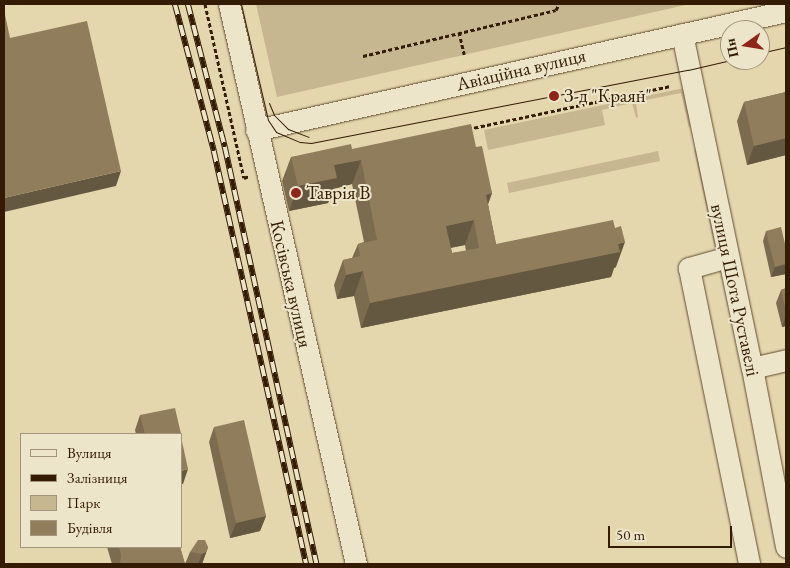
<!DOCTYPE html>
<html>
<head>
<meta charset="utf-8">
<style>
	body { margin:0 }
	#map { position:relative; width:790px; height:568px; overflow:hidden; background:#e4d7ad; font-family:"EB Garamond",serif }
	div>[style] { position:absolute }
	.green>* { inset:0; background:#c6b790 }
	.path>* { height:3px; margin-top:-1.5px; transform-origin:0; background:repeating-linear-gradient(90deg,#341c04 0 4px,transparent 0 6.5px) }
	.roads { filter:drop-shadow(0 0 1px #604b2e) drop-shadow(0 0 1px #604b2e) }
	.minor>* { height:21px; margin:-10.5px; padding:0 10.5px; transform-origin:10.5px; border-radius:10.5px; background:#ede5ca }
	.tram>* { height:1px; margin:-0.5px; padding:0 0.5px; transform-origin:0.5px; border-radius:0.5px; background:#341c04 }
	.rail>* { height:5.5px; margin-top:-2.75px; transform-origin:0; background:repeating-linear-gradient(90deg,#ede5ca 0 11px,#341c04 0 22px); box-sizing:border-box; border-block:1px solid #341c04 }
	.wall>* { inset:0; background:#7c6c4f }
	.shaded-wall>* { inset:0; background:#655840 }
	.building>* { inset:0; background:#907d5c }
	.dots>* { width:14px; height:14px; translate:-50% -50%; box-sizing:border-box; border:2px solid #ede5ca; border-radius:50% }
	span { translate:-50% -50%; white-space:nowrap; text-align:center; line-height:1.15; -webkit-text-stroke:4px #ede5ca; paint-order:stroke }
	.street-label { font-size:19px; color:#341c04 }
	.poi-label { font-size:19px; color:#341c04 }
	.left { translate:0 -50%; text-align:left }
	.frame { position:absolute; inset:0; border:5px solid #341c04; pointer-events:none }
	.legend { position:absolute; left:20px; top:433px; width:162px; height:115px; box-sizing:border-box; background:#ede5ca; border:1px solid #a3957b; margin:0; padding:6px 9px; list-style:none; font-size:15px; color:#341c04 }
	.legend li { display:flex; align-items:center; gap:10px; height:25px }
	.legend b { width:25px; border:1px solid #a3957b }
	.north { position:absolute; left:720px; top:20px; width:50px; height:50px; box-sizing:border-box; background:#ede5ca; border:1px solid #a3957b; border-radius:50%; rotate:257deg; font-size:14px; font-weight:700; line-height:20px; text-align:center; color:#341c04 }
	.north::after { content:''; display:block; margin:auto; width:18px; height:22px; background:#8f2418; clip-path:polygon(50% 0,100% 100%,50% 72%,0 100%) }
	.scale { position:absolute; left:608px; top:526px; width:124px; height:22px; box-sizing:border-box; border:2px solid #341c04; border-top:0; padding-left:6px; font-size:15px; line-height:18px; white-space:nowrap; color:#341c04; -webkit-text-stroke:4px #ede5ca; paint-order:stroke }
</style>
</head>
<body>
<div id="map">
	<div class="green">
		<i style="clip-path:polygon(256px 4px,690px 4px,277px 97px)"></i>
		<i style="clip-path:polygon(684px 88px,692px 123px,689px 128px,681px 93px,636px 102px,638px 117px,636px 118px,632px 103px,602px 110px,605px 125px,488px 150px,484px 130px)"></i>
		<i style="clip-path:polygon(694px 149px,699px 154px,720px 252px,716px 253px)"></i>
		<i style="clip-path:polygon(658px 151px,660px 161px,509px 193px,507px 183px)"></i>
	</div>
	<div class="path">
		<i style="left:205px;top:4px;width:178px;rotate:77.4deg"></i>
		<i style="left:244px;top:178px;width:5px;rotate:-22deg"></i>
		<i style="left:459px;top:32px;width:23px;rotate:77deg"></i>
		<i style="left:363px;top:56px;width:198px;rotate:-13.4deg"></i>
		<i style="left:556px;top:10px;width:7px;rotate:-63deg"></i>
		<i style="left:468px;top:129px;width:207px;rotate:-12deg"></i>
	</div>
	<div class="roads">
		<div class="minor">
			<i style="left:229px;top:4px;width:574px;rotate:77.22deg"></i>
			<i style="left:682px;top:34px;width:341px;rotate:78.2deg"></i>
			<i style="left:752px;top:368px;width:182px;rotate:79.2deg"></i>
			<i style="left:256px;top:130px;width:543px;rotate:-12.65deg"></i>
			<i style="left:728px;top:257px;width:41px;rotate:164.2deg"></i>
			<i style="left:689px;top:268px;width:302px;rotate:78.5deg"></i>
			<i style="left:752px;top:368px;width:35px;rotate:-13deg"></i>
		</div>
	</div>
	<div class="tram">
		<i style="left:241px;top:4px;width:119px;rotate:76.9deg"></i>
		<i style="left:268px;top:120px;width:14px;rotate:56deg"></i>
		<i style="left:276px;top:132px;width:26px;rotate:23deg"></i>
		<i style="left:300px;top:142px;width:11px;rotate:5deg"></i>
		<i style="left:311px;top:143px;width:384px;rotate:-11deg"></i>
		<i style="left:688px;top:70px;width:44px;rotate:-13.1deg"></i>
		<i style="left:760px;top:53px;width:27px;rotate:-13deg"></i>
		<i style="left:269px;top:103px;width:13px;rotate:67deg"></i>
		<i style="left:274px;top:115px;width:20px;rotate:45deg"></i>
		<i style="left:288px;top:129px;width:22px;rotate:21deg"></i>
	</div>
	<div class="rail">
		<i style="left:175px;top:4px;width:152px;rotate:75.1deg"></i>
		<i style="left:214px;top:151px;width:423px;rotate:77.4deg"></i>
		<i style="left:188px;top:4px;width:148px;rotate:75.5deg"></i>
		<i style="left:225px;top:147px;width:427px;rotate:77.6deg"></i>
	</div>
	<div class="wall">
		<i style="clip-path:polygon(786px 92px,786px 155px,747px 165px,737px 121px,744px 102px)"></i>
		<i style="clip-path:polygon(evenodd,476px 147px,492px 193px,488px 204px,496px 244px,616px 267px,614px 268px,611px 277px,361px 328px,354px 296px,337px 299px,334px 285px,343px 260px,352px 258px,358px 244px,364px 242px,352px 184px,333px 189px,328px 203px,289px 211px,282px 181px,291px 157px,352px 149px,476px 147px,465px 245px,466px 251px,452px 253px,451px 248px,465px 245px)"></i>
		<i style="clip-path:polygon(766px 231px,786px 248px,786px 274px,771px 277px,763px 241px)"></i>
		<i style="clip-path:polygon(786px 288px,786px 326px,782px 327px,776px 303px,781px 290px)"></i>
		<i style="clip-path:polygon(140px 415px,181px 434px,136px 434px,135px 430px)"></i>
		<i style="clip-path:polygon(214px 427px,266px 516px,260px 531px,230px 538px,209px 442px)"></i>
		<i style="clip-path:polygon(107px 547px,180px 547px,185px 564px,112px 564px)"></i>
		<i style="clip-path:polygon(208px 547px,202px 564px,185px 564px,190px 552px)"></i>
	</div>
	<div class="shaded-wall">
		<i style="clip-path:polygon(786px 138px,786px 155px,747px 165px,754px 146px)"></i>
		<i style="clip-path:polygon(361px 160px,352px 184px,333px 189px,328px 203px,289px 211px,298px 186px,334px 165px)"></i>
		<i style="clip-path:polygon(121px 171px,116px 186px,4px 212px,4px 198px)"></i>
		<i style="clip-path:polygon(492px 193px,483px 218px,486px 195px)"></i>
		<i style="clip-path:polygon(474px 220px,465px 245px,437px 250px,446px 226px)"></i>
		<i style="clip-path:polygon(625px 242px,616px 267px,614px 268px,611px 277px,361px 328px,370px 303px)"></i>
		<i style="clip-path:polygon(786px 264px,786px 274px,771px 277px,775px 267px)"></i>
		<i style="clip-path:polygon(363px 271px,354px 296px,337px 299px,346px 275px)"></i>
		<i style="clip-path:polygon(786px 315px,786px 326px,782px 327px)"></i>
		<i style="clip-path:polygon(188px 469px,183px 484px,181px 484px,181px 471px)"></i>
		<i style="clip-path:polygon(266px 516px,260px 531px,230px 538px,236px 523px)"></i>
		<i style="clip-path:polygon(208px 547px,202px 564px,198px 564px,202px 554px)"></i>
	</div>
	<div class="building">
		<i style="clip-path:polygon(4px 10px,10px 38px,87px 21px,121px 171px,4px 198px)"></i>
		<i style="clip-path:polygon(786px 92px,786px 138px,754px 146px,744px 102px)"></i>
		<i style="clip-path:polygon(evenodd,471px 124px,476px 147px,482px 146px,492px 193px,486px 195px,496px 244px,613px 220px,615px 228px,621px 226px,625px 242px,618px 244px,620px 252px,370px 303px,363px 271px,346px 275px,343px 260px,360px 256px,358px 244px,377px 240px,361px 160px,334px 165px,337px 178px,298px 186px,291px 157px,351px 144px,352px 149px,471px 124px,474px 220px,479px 248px,452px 253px,446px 226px,474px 220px)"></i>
		<i style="clip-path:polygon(781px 227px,786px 248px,786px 264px,775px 267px,766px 231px)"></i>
		<i style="clip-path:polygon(786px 288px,786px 311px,781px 290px)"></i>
		<i style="clip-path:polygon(175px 408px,181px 434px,145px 434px,140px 415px)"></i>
		<i style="clip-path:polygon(244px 420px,266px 516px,236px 523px,214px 427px)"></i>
		<i style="clip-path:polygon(181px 437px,188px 469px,181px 471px)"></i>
		<i style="clip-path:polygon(198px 540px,205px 540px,208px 547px,206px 552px,202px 554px,190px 552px)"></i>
		<i style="clip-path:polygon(119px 547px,180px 547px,185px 564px,120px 564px,121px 555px)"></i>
	</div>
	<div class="dots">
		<i style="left:554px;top:96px;background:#8f2418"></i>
		<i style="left:296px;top:193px;background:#8f2418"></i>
	</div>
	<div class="street-label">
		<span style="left:521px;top:70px;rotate:-13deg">Авіаційна вулиця</span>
		<span style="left:291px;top:284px;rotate:77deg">Косівська вулиця</span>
		<span style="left:735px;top:290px;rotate:78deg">вулиця Шота Руставелі</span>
	</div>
	<div class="poi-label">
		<span class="left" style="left:564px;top:96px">З-д "Краян"</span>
		<span class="left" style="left:306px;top:193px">Таврія В</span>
	</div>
	<div class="frame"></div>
	<ul class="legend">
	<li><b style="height:6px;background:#ede5ca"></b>Вулиця</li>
	<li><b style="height:6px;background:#341c04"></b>Залізниця</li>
	<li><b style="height:14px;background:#c6b790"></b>Парк</li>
	<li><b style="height:14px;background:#907d5c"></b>Будівля</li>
	</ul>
	<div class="north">Пн</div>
	<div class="scale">50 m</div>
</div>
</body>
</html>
